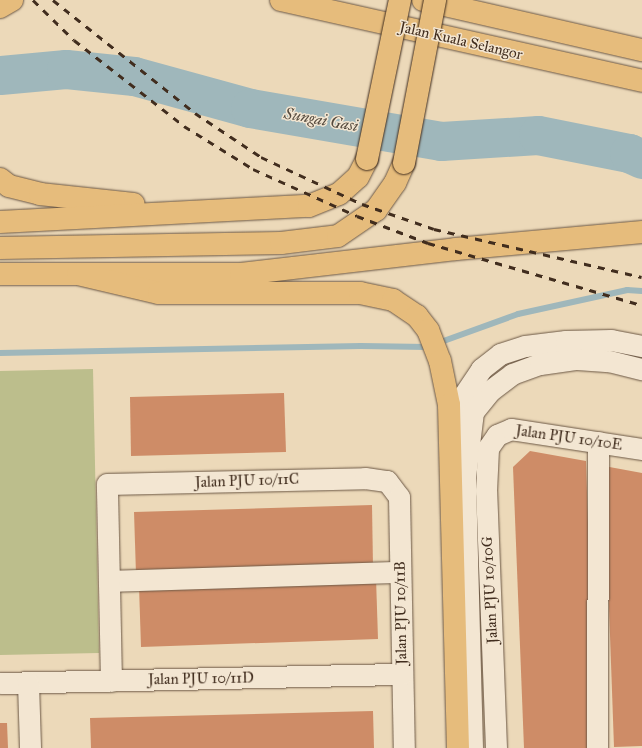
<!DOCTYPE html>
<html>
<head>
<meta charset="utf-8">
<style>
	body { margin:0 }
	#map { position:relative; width:642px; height:748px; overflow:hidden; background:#ecd9b9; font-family:"IM FELL Great Primer",serif }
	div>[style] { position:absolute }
	.green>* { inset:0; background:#bcbe8c }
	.stream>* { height:6px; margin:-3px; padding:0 3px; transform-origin:3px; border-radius:3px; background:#9fb7bb }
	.river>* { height:39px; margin:-19.5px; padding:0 19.5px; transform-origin:19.5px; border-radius:19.5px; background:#9fb7bb }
	.building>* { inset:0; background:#ce8c67 }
	.roads { filter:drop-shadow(0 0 1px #6c5845) drop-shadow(0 0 1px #6c5845) }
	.minor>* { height:21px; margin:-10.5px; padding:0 10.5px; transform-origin:10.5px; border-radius:10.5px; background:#f3e6d2 }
	.highway>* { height:22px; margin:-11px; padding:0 11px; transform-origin:11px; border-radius:11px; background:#e6bc7c }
	.rail>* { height:3px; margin-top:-1.5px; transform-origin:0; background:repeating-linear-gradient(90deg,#412d1e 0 7px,transparent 0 14px) }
	.bridges { filter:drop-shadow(0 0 1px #412d1e) drop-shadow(0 0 1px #412d1e) }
	.highway-bridge>* { height:22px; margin:-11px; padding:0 11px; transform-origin:11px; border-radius:11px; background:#e6bc7c }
	span { translate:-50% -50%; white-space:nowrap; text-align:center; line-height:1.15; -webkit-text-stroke:3px #f3e6d2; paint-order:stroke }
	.street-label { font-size:15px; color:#412d1e }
	.water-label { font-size:16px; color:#54493d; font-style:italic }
</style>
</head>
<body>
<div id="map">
	<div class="green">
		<i style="clip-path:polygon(93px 369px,99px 653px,0 655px,0 371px)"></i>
	</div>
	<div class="stream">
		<i style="left:0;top:353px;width:361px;rotate:-1.1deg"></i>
		<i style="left:361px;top:346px;width:66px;rotate:0.9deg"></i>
		<i style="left:427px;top:347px;width:97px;rotate:-19.9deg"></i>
		<i style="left:518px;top:314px;width:112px;rotate:-12.4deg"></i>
		<i style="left:627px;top:290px;width:15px;rotate:4deg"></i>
	</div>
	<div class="river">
		<i style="left:0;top:75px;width:66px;rotate:-5.2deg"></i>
		<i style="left:66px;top:69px;width:68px;rotate:5.9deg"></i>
		<i style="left:134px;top:76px;width:120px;rotate:15.4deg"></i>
		<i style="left:250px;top:108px;width:194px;rotate:9.8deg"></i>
		<i style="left:441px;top:141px;width:97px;rotate:-3.5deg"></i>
		<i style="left:538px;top:135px;width:93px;rotate:11.2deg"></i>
		<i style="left:629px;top:153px;width:14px;rotate:25deg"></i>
	</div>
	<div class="building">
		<i style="clip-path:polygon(284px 393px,286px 452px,131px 456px,130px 397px)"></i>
		<i style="clip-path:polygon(530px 451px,586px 461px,595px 748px,524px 748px,513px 467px)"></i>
		<i style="clip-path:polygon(604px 466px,642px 473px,642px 746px,614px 747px)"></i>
		<i style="clip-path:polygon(372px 505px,373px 567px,136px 574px,134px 512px)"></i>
		<i style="clip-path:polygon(376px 578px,378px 639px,141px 647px,139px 586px)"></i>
		<i style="clip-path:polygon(373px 711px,374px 748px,91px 748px,90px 718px)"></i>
		<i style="clip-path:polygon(0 723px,7px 723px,8px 748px,0 748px)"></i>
	</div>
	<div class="roads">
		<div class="minor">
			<i style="left:453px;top:428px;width:27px;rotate:-77deg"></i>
			<i style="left:459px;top:402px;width:40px;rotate:-56deg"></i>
			<i style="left:481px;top:369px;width:24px;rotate:-38deg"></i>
			<i style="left:500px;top:354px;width:26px;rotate:-18deg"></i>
			<i style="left:525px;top:346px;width:41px;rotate:-7deg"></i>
			<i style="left:566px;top:341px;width:45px;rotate:-1.3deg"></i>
			<i style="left:611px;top:340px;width:32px;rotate:11deg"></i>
			<i style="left:109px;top:581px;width:291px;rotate:-1.8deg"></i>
			<i style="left:111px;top:681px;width:197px;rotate:-91.2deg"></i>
			<i style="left:107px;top:484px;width:258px;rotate:-1.3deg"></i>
			<i style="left:365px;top:478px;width:22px;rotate:8deg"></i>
			<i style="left:387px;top:481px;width:20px;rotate:53deg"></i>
			<i style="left:399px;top:497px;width:251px;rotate:88.9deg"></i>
			<i style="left:0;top:683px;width:402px;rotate:-1.3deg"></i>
			<i style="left:28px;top:683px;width:65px;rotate:88.2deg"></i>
			<i style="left:472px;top:748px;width:271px;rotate:-91.5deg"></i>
			<i style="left:465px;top:477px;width:65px;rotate:-83deg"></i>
			<i style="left:473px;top:412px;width:28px;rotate:-51deg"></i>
			<i style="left:491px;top:390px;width:26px;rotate:-37deg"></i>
			<i style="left:512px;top:374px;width:30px;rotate:-20deg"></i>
			<i style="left:540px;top:364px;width:37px;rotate:-8deg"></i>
			<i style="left:577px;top:359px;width:32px;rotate:4deg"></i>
			<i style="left:609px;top:361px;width:34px;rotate:14deg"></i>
			<i style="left:496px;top:748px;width:257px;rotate:-92.2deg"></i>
			<i style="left:486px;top:491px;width:43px;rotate:-87.3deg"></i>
			<i style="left:488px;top:448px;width:16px;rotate:-55deg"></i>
			<i style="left:497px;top:435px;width:15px;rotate:-23deg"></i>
			<i style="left:511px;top:429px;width:133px;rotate:8.7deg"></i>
			<i style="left:597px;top:748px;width:306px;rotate:-89.8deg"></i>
		</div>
		<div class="highway">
			<i style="left:281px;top:0;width:370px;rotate:12.6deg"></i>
			<i style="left:423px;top:0;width:225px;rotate:12.9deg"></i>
			<i style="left:0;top:7px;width:14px;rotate:-30deg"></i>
			<i style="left:0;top:179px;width:11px;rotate:38deg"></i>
			<i style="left:9px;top:186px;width:32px;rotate:14deg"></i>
			<i style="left:40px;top:194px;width:94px;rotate:6.1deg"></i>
			<i style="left:0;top:222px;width:309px;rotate:-3deg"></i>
			<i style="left:309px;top:206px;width:32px;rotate:-22deg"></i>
			<i style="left:339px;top:194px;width:25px;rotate:-42deg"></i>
			<i style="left:358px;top:177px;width:20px;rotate:-63deg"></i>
			<i style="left:0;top:248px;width:281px;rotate:-1deg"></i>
			<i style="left:281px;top:243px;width:57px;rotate:-7deg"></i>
			<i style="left:338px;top:236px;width:46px;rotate:-34.4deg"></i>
			<i style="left:376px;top:210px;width:33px;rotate:-55deg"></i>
			<i style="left:395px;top:183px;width:22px;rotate:-66deg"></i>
			<i style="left:0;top:274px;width:241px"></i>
			<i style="left:241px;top:274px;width:216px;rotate:-6.6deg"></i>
			<i style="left:456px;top:249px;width:187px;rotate:-5.2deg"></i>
			<i style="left:78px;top:274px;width:83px;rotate:13.2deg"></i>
			<i style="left:159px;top:293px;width:201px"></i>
			<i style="left:360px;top:293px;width:34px;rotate:12deg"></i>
			<i style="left:393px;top:300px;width:29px;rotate:34deg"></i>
			<i style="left:417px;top:316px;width:18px;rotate:52deg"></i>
			<i style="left:428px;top:330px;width:33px;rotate:69deg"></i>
			<i style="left:440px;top:361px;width:45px;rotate:78.4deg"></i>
			<i style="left:449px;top:405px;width:343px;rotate:88.5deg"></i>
		</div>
	</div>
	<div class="rail">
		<i style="left:33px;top:0;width:57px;rotate:44.3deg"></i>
		<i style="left:74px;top:40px;width:140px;rotate:38deg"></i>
		<i style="left:184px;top:126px;width:81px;rotate:31.9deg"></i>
		<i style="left:253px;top:169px;width:114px;rotate:24.3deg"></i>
		<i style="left:357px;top:216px;width:76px;rotate:20.8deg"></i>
		<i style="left:428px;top:243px;width:223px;rotate:16.2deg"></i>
		<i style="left:53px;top:0;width:181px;rotate:38.5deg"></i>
		<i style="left:195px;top:113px;width:79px;rotate:33.7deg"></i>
		<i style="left:261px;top:157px;width:111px;rotate:25deg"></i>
		<i style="left:362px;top:204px;width:76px;rotate:19.1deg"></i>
		<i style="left:434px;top:229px;width:213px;rotate:13deg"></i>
	</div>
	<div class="bridges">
		<div class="highway-bridge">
			<i style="left:367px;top:159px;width:162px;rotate:-78.3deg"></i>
			<i style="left:404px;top:163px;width:166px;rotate:-79.2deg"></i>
		</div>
	</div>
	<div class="street-label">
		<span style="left:461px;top:41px;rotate:13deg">Jalan Kuala Selangor</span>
		<span style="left:569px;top:438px;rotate:8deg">Jalan PJU 10/10E</span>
		<span style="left:247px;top:481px;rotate:-2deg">Jalan PJU 10/11C</span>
		<span style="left:490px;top:590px;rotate:-93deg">Jalan PJU 10/10G</span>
		<span style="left:401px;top:613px;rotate:-91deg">Jalan PJU 10/11B</span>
		<span style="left:201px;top:679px;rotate:-1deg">Jalan PJU 10/11D</span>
	</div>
	<div class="water-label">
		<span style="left:321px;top:120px;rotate:10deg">Sungai Gasi</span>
	</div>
</div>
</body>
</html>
